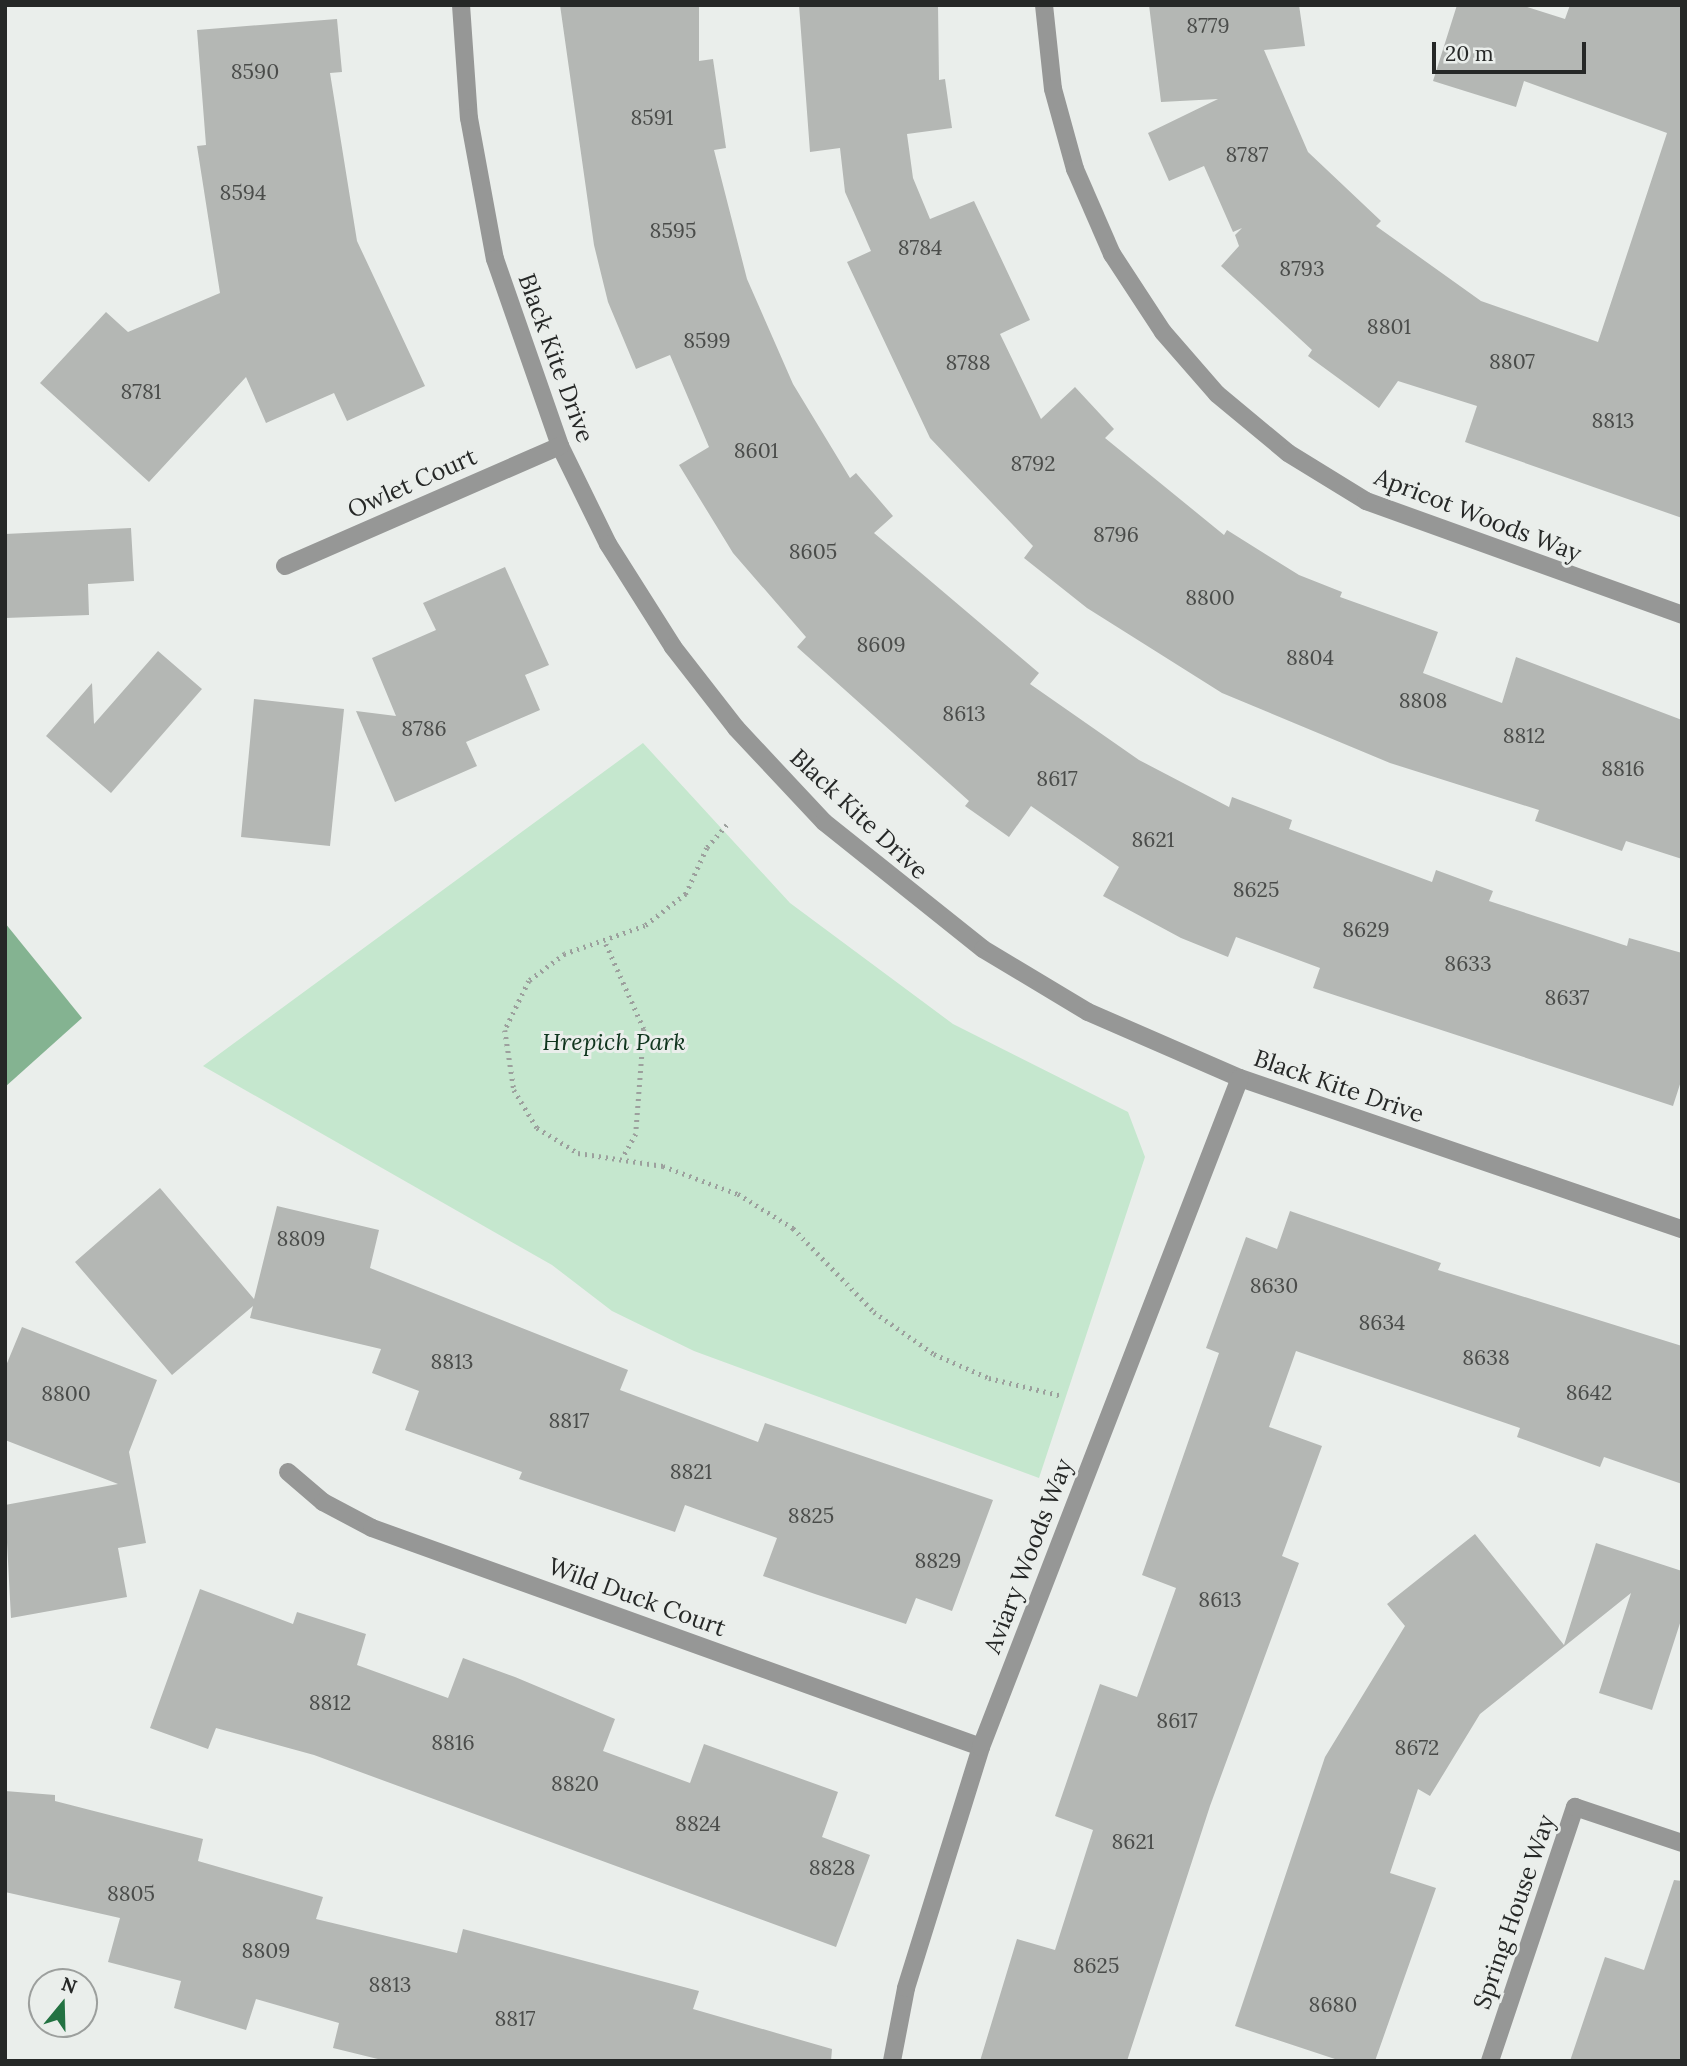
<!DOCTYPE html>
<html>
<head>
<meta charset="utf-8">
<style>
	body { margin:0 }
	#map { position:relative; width:1687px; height:2066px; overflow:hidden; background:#eaeeeb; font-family:Lora,serif }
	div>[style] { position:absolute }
	.green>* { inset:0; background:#c5e7ce }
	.water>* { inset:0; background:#84b391 }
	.building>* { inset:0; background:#b4b7b4 }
	.path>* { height:4.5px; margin-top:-2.25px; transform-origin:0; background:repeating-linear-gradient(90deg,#9ca09d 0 2px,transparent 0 7px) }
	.minor>* { height:18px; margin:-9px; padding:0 9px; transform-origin:9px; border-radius:9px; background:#969796 }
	span { translate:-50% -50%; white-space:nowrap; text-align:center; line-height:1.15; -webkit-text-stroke:6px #eaeeeb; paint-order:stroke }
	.number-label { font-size:21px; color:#4a4c4a }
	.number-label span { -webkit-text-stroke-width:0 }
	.street-label { font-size:24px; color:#262827 }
	.park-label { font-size:24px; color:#10351e; font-style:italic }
	.frame { position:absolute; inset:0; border:7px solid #262827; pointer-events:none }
	.north { position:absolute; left:28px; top:1968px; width:70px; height:70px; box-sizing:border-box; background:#eaeeeb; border:2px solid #9c9f9d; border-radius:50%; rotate:19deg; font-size:19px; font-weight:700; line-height:28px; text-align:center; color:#262827 }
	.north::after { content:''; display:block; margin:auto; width:24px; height:32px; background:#237242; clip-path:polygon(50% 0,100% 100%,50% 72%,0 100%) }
	.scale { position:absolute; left:1432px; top:42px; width:154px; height:32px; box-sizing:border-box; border:4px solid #262827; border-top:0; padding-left:9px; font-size:21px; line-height:24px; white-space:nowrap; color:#262827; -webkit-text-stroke:5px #eaeeeb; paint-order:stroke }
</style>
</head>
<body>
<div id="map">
	<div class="green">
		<i style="clip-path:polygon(643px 743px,790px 903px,953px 1024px,1128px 1112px,1145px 1157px,1039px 1478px,694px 1351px,612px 1311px,552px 1265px,203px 1066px)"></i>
	</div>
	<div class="water">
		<i style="clip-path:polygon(5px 923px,82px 1018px,5px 1087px)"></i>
	</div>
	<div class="building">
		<i style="clip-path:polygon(560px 5px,699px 5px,699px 61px,713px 59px,726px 148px,714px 150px,747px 279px,793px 384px,850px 478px,856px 473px,893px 516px,874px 533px,1039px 673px,1030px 684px,1139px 760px,1229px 807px,1232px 797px,1292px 820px,1289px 829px,1432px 882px,1436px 870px,1493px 891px,1489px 901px,1627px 946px,1629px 938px,1682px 953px,1682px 1078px,1673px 1106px,1313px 988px,1320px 968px,1236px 937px,1228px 957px,1181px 938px,1103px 896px,1119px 867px,1031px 806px,1009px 837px,965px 806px,969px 801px,797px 647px,806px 637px,733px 553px,679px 465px,709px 447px,670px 355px,636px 369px,608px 302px,594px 245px)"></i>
		<i style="clip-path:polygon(799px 5px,938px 5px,939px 80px,945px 79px,952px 128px,907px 134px,913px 178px,930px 219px,974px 201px,1030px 320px,1000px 334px,1041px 419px,1075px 387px,1114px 429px,1105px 438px,1224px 535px,1227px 530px,1299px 575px,1342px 592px,1340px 597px,1438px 632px,1423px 673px,1502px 703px,1516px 657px,1682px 720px,1682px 859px,1626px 841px,1622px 851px,1535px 821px,1539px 810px,1390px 763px,1222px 693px,1087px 608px,1024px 558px,1033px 546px,930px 438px,847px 262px,871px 251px,845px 192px,840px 148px,810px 152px)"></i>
		<i style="clip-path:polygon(1149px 5px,1299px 5px,1305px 46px,1264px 50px,1308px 152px,1381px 221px,1376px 226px,1481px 301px,1598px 342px,1667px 133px,1524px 81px,1516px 107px,1433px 81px,1457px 5px,1521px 5px,1565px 19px,1570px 5px,1682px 5px,1682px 518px,1465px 442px,1477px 406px,1398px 381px,1379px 408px,1308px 356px,1312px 350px,1221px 266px,1239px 246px,1235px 235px,1242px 228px,1233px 232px,1204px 166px,1169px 181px,1148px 133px,1218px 99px,1161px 102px)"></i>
		<i style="clip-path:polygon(337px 19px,342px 72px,330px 73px,357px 241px,425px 386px,347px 421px,334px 393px,266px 423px,246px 377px,149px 482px,40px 383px,106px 312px,128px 332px,220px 293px,197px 146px,206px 145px,197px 30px)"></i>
		<i style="clip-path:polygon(131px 528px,134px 581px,88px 584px,89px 615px,5px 618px,5px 534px)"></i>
		<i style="clip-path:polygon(505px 567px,549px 665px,525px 675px,540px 710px,466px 742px,477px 766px,395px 802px,356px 711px,396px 716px,372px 658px,436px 630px,423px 603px)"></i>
		<i style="clip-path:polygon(158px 651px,202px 689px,111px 793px,46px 736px,92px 683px,94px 724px)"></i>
		<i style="clip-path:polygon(254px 699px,344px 709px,330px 846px,241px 837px)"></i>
		<i style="clip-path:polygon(160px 1188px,254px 1299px,277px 1206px,379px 1230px,370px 1268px,628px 1370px,620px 1390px,758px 1442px,765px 1423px,993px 1500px,952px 1611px,916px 1598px,906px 1624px,815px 1594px,763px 1576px,777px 1538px,685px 1505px,675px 1532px,519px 1479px,522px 1472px,405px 1430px,419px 1391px,372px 1373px,381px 1349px,250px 1318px,253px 1306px,172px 1375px,75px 1262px)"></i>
		<i style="clip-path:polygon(1290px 1211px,1441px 1263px,1438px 1270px,1682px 1346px,1682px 1484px,1604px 1457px,1600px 1467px,1517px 1437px,1520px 1428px,1296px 1351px,1269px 1427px,1322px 1446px,1282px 1556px,1299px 1563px,1210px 1806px,1127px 2061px,980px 2061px,1017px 1939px,1055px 1950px,1093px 1830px,1055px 1816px,1100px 1684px,1137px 1697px,1176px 1588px,1142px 1575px,1219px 1353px,1206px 1348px,1246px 1237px,1277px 1249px)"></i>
		<i style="clip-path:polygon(22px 1327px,157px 1380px,129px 1452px,146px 1543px,118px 1548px,127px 1597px,11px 1618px,5px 1505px,118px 1484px,5px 1440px,5px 1368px)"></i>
		<i style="clip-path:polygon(1475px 1534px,1564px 1645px,1596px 1543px,1682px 1571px,1682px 1617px,1652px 1710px,1599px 1693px,1631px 1593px,1480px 1714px,1430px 1796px,1418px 1789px,1390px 1873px,1436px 1888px,1375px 2061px,1341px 2061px,1235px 2026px,1325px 1757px,1405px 1626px,1387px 1604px)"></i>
		<i style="clip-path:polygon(200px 1589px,293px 1624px,297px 1612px,366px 1634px,357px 1665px,448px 1698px,463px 1658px,515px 1677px,615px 1719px,603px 1751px,690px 1783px,704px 1744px,838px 1792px,822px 1837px,870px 1855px,836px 1947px,314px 1755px,216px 1728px,208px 1749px,150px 1728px)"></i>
		<i style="clip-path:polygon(5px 1791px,55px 1795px,55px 1801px,203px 1839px,198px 1861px,323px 1897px,316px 1919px,457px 1953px,463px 1929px,699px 1991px,693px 2009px,832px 2049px,831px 2061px,386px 2061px,333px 2048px,339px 2023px,256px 1999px,246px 2030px,174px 2008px,181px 1981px,108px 1962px,120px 1918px,5px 1892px)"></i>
		<i style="clip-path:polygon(1674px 1880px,1682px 1881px,1682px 2061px,1570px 2061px,1605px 1957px,1644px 1970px)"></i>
	</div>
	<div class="path">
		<i style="left:727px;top:825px;width:30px;rotate:131deg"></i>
		<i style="left:707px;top:848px;width:51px;rotate:114.5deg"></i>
		<i style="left:686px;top:894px;width:52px;rotate:142deg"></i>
		<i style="left:645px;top:926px;width:85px;rotate:160.7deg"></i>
		<i style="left:565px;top:954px;width:45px;rotate:143.1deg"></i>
		<i style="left:529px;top:981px;width:55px;rotate:116.1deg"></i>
		<i style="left:505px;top:1030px;width:61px;rotate:81.5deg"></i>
		<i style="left:514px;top:1090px;width:44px;rotate:58.8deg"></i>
		<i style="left:537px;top:1128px;width:48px;rotate:31.4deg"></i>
		<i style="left:578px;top:1153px;width:86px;rotate:8.7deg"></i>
		<i style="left:663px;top:1166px;width:80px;rotate:20.5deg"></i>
		<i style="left:738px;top:1194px;width:65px;rotate:31.7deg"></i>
		<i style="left:793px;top:1228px;width:117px;rotate:46deg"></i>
		<i style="left:874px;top:1312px;width:73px;rotate:35deg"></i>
		<i style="left:934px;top:1354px;width:60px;rotate:23.6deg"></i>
		<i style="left:989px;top:1378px;width:76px;rotate:13.7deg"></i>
		<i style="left:606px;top:944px;width:93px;rotate:65.9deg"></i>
		<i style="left:644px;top:1029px;width:105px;rotate:94.4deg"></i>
		<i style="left:636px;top:1134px;width:26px;rotate:119deg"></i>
	</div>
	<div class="minor">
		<i style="left:461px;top:5px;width:113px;rotate:86deg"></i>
		<i style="left:469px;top:118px;width:143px;rotate:79.6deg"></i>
		<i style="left:495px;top:259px;width:198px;rotate:70.8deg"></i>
		<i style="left:560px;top:446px;width:109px;rotate:63.9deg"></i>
		<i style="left:608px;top:544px;width:122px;rotate:57.7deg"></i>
		<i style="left:673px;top:647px;width:103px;rotate:52.1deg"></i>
		<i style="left:736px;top:728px;width:129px;rotate:46.9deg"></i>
		<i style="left:824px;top:822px;width:203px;rotate:38.6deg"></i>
		<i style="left:983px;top:949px;width:122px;rotate:31deg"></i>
		<i style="left:1088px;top:1012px;width:166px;rotate:23.5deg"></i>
		<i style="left:1240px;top:1078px;width:467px;rotate:18.9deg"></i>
		<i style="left:1044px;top:5px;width:84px;rotate:83.9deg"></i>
		<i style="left:1053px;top:89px;width:83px;rotate:74.6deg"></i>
		<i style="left:1075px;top:169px;width:93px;rotate:66.5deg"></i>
		<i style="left:1112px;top:254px;width:93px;rotate:56.8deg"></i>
		<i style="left:1163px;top:332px;width:82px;rotate:48.9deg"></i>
		<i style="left:1217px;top:394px;width:92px;rotate:39.7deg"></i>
		<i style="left:1288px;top:453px;width:92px;rotate:31.6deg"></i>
		<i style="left:1366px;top:501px;width:336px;rotate:19.8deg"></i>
		<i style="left:285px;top:566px;width:300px;rotate:-23.6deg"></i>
		<i style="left:288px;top:1472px;width:46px;rotate:40.6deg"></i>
		<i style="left:323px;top:1502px;width:55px;rotate:28deg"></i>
		<i style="left:372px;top:1528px;width:647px;rotate:19.78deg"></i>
		<i style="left:892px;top:2061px;width:74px;rotate:-79.1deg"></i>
		<i style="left:906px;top:1988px;width:252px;rotate:-72.7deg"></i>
		<i style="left:981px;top:1747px;width:717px;rotate:-68.84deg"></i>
		<i style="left:1490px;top:2061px;width:268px;rotate:-71.5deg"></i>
		<i style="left:1575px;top:1807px;width:113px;rotate:18.6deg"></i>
	</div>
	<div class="number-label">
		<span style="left:1208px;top:26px">8779</span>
		<span style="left:255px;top:72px">8590</span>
		<span style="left:652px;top:118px">8591</span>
		<span style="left:1247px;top:155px">8787</span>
		<span style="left:243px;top:193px">8594</span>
		<span style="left:673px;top:231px">8595</span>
		<span style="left:920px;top:248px">8784</span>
		<span style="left:1302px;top:269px">8793</span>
		<span style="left:1389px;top:327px">8801</span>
		<span style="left:707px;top:341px">8599</span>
		<span style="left:1512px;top:362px">8807</span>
		<span style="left:968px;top:363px">8788</span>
		<span style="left:141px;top:392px">8781</span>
		<span style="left:1613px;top:421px">8813</span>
		<span style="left:756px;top:451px">8601</span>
		<span style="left:1033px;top:464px">8792</span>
		<span style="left:1116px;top:535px">8796</span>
		<span style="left:813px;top:552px">8605</span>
		<span style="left:1210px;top:598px">8800</span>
		<span style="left:881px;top:645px">8609</span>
		<span style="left:1310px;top:658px">8804</span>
		<span style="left:1423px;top:701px">8808</span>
		<span style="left:964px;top:714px">8613</span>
		<span style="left:424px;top:729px">8786</span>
		<span style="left:1524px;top:736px">8812</span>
		<span style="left:1623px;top:769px">8816</span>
		<span style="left:1057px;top:779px">8617</span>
		<span style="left:1153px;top:840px">8621</span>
		<span style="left:1256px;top:890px">8625</span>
		<span style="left:1366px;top:930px">8629</span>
		<span style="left:1468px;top:964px">8633</span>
		<span style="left:1567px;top:998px">8637</span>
		<span style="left:301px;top:1239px">8809</span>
		<span style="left:1274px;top:1286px">8630</span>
		<span style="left:1382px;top:1323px">8634</span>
		<span style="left:1486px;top:1358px">8638</span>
		<span style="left:452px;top:1362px">8813</span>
		<span style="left:1589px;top:1393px">8642</span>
		<span style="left:66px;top:1394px">8800</span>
		<span style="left:569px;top:1421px">8817</span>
		<span style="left:691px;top:1472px">8821</span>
		<span style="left:811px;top:1516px">8825</span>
		<span style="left:938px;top:1561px">8829</span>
		<span style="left:1220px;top:1600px">8613</span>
		<span style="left:330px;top:1703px">8812</span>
		<span style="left:1177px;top:1721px">8617</span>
		<span style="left:453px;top:1743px">8816</span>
		<span style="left:1417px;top:1748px">8672</span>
		<span style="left:575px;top:1784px">8820</span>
		<span style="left:698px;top:1824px">8824</span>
		<span style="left:1133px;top:1842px">8621</span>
		<span style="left:832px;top:1868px">8828</span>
		<span style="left:131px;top:1894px">8805</span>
		<span style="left:266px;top:1951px">8809</span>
		<span style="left:1096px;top:1966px">8625</span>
		<span style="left:390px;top:1985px">8813</span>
		<span style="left:1333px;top:2005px">8680</span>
		<span style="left:515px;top:2019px">8817</span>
	</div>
	<div class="street-label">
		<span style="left:556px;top:358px;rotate:70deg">Black Kite Drive</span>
		<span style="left:412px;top:483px;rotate:-24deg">Owlet Court</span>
		<span style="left:1478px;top:515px;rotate:21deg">Apricot Woods Way</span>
		<span style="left:859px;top:814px;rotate:43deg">Black Kite Drive</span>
		<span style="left:1339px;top:1086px;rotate:19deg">Black Kite Drive</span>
		<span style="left:1028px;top:1556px;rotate:-69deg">Aviary Woods Way</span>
		<span style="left:637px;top:1597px;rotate:20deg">Wild Duck Court</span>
		<span style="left:1514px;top:1912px;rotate:-71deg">Spring House Way</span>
	</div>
	<div class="park-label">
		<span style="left:614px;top:1042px">Hrepich Park</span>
	</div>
	<div class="frame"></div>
	<div class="north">N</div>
	<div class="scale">20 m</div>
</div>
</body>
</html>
